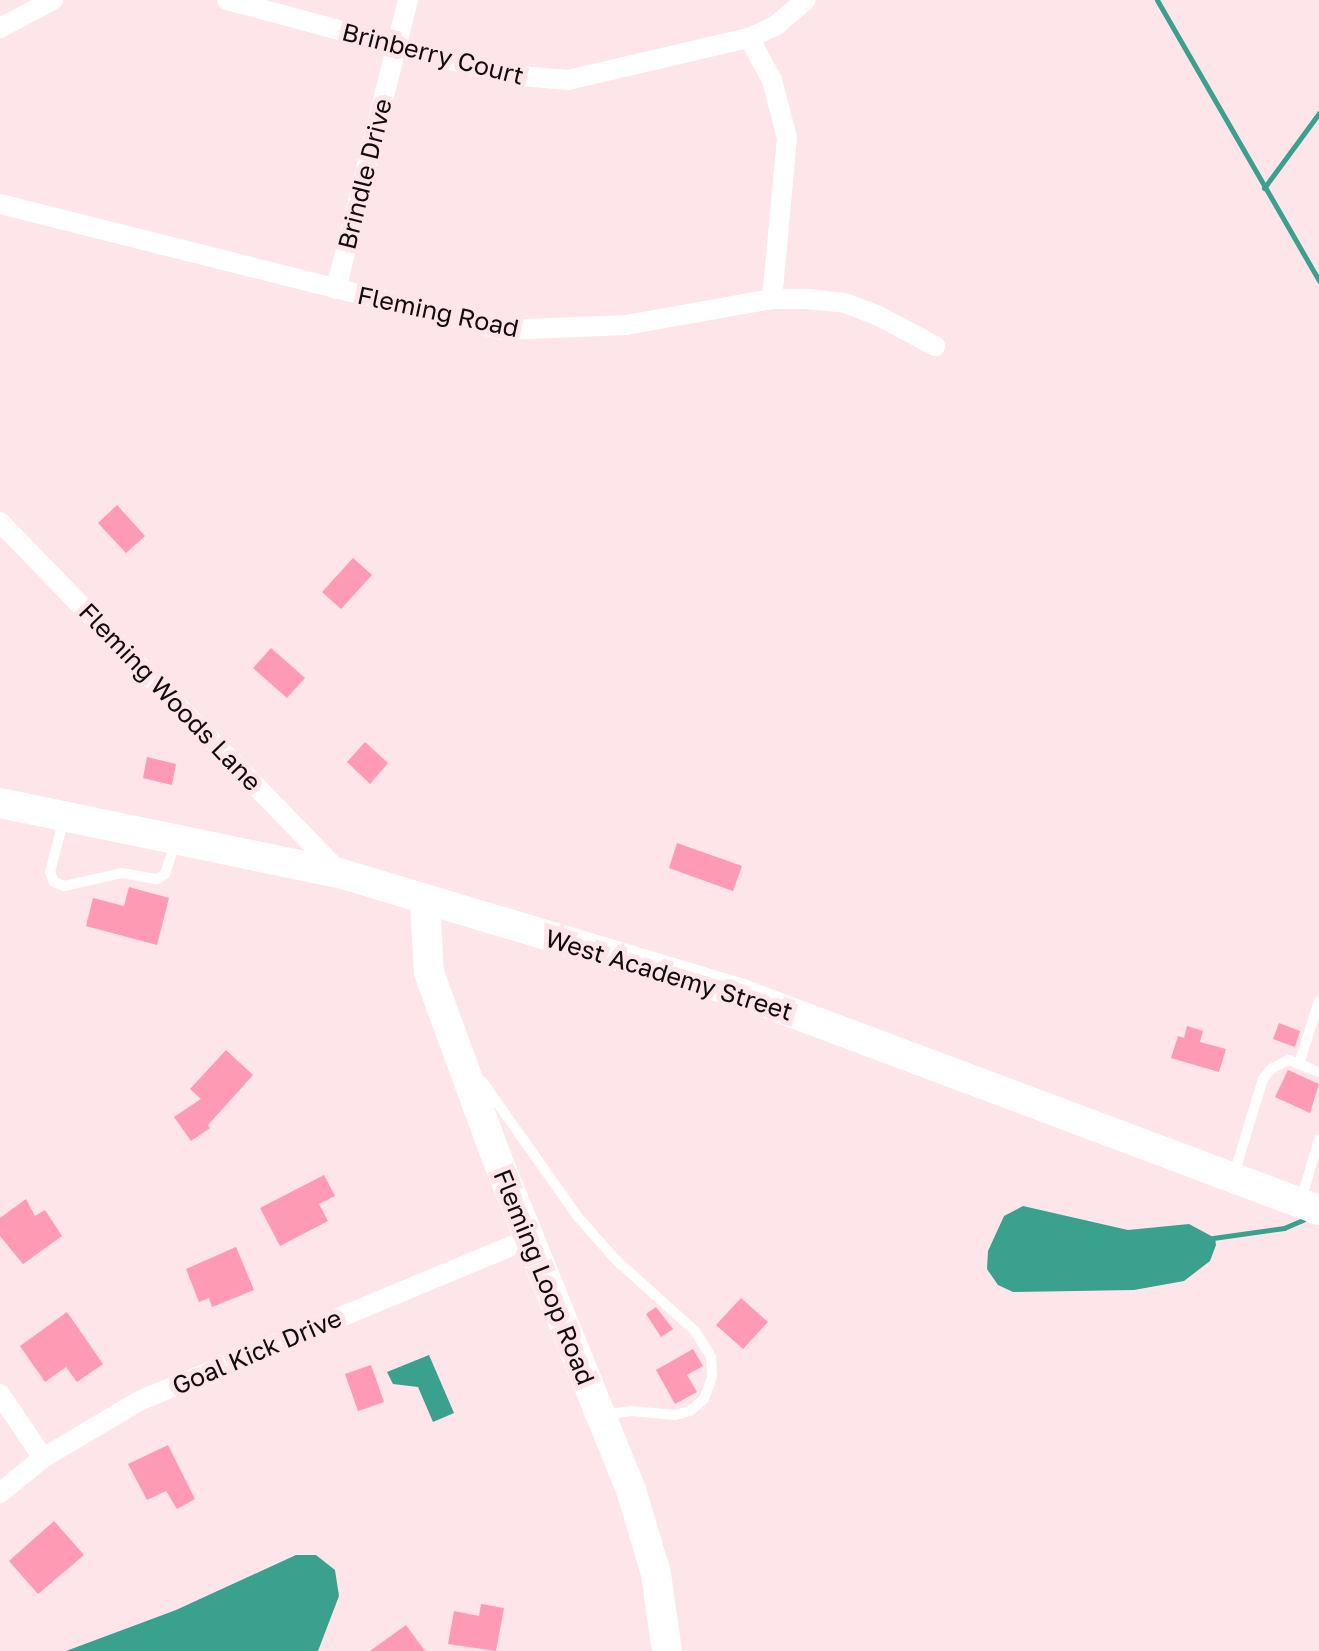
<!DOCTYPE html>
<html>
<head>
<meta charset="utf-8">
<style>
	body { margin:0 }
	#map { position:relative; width:1319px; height:1651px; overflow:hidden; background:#fde5ea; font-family:"Golos Text",sans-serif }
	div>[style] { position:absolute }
	.water>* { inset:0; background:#3ba18f }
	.stream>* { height:5px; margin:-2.5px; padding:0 2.5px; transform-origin:2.5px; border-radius:2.5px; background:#3ba18f }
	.building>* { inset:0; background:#fe9ab4 }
	.lane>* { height:10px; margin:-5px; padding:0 5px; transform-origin:5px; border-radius:5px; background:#fff }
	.street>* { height:20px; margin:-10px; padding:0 10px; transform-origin:10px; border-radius:10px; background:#fff }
	.secondary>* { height:30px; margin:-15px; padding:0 15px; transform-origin:15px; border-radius:15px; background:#fff }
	span { translate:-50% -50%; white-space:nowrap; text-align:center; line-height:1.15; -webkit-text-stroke:10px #fde5ea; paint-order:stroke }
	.street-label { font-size:25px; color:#120b0d }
</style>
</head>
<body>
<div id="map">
	<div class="water">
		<i style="clip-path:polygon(1023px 1206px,1128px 1230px,1189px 1224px,1215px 1238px,1216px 1245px,1210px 1261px,1184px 1281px,1134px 1290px,1013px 1292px,998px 1285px,987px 1269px,988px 1251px,1004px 1216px)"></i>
		<i style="clip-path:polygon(429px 1355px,454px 1413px,433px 1422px,418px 1387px,393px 1384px,387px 1372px)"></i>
		<i style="clip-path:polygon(296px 1555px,316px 1555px,335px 1570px,339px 1596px,318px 1651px,66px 1651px,176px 1610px)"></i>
	</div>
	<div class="stream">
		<i style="left:1157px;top:0;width:324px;rotate:60deg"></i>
		<i style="left:1264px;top:188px;width:93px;rotate:-53.7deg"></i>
		<i style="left:1213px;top:1238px;width:72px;rotate:-8deg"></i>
		<i style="left:1284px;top:1228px;width:21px;rotate:-23deg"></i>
	</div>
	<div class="building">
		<i style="clip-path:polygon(117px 505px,145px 536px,126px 553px,98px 523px)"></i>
		<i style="clip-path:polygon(353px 558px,372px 575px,341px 609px,322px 592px)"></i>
		<i style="clip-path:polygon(271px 648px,305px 678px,287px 698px,253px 668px)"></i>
		<i style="clip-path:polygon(365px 742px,388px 763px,370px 784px,347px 762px)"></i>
		<i style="clip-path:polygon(147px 757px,176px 764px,172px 785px,143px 778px)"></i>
		<i style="clip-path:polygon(677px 843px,742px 866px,733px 891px,669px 868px)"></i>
		<i style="clip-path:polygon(129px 887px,169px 898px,157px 945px,86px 926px,93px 898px,124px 906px)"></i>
		<i style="clip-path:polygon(1279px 1023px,1300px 1031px,1295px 1047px,1273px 1039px)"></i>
		<i style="clip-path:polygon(1187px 1026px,1203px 1031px,1200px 1042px,1226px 1049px,1219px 1072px,1171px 1058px,1178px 1036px,1184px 1038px)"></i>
		<i style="clip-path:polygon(226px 1050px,253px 1075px,208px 1125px,210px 1128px,191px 1141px,174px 1117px,201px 1099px,190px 1089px)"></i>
		<i style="clip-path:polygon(1288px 1070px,1319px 1084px,1310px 1113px,1275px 1097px)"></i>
		<i style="clip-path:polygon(324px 1175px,335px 1196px,319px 1204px,328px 1221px,280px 1246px,260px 1208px)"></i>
		<i style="clip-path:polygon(26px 1199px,35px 1216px,45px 1210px,62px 1236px,23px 1264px,0 1236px,0 1218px)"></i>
		<i style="clip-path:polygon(236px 1247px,254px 1290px,212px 1307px,209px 1298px,199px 1302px,186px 1269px)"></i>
		<i style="clip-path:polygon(741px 1298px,768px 1322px,743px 1349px,716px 1325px)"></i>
		<i style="clip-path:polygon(656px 1307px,673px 1329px,661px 1337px,646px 1314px)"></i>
		<i style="clip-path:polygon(67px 1312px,103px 1364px,77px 1382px,66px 1367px,45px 1382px,20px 1346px)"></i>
		<i style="clip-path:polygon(693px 1349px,703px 1366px,687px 1375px,697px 1392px,675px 1404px,656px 1370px)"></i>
		<i style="clip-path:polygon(371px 1365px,384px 1402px,358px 1411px,345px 1374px)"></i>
		<i style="clip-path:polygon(168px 1445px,195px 1499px,177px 1509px,166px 1491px,147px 1500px,128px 1464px)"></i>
		<i style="clip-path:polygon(54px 1521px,84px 1555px,38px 1594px,9px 1561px)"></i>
		<i style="clip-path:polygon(481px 1604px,504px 1608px,496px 1651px,448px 1644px,454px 1611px,479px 1616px)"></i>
		<i style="clip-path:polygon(406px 1625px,425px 1651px,370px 1651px)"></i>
	</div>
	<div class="lane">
		<i style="left:63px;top:822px;width:52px;rotate:104.6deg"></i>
		<i style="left:50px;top:872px;width:11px;rotate:68deg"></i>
		<i style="left:54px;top:882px;width:11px;rotate:22deg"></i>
		<i style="left:64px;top:886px;width:59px;rotate:-12.6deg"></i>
		<i style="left:122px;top:873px;width:36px;rotate:10deg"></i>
		<i style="left:157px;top:879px;width:9px;rotate:-32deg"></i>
		<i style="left:165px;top:874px;width:35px;rotate:-72deg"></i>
		<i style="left:1299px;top:1064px;width:66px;rotate:-72.4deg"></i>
		<i style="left:482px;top:1081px;width:166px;rotate:54.8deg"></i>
		<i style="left:578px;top:1217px;width:56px;rotate:48.6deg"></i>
		<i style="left:615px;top:1259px;width:108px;rotate:42deg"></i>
		<i style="left:695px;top:1331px;width:31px;rotate:58deg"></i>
		<i style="left:711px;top:1357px;width:20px;rotate:87deg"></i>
		<i style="left:712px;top:1377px;width:23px;rotate:110deg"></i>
		<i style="left:704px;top:1399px;width:18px;rotate:139deg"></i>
		<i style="left:690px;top:1411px;width:16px;rotate:165deg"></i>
		<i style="left:675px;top:1415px;width:43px;rotate:-174.7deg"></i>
		<i style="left:632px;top:1411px;width:26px;rotate:173deg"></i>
		<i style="left:1234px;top:1174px;width:99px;rotate:-73deg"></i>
		<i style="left:1263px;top:1079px;width:13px;rotate:-51deg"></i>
		<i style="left:1271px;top:1069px;width:20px;rotate:-27deg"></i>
		<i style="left:1289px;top:1060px;width:32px;rotate:22deg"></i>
		<i style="left:1302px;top:1197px;width:60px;rotate:-73.7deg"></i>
	</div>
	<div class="street">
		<i style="left:227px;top:0;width:290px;rotate:15deg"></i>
		<i style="left:507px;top:75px;width:61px;rotate:4.7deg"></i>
		<i style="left:568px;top:80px;width:186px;rotate:-13.1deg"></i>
		<i style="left:749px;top:38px;width:29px;rotate:-25deg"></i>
		<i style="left:775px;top:26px;width:40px;rotate:-40deg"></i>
		<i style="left:0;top:28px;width:60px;rotate:-27.8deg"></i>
		<i style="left:749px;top:38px;width:48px;rotate:61.3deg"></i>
		<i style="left:772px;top:80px;width:60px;rotate:75.5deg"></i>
		<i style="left:787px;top:138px;width:162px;rotate:95.3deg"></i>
		<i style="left:0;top:204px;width:518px;rotate:14.09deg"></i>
		<i style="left:502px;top:330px;width:124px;rotate:-2.3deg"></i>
		<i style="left:626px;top:325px;width:148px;rotate:-10.1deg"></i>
		<i style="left:772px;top:299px;width:36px"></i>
		<i style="left:808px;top:299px;width:37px;rotate:6deg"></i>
		<i style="left:845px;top:303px;width:34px;rotate:21deg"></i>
		<i style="left:877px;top:315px;width:66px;rotate:28.1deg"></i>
		<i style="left:336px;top:289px;width:298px;rotate:-76deg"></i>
		<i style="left:0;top:522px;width:486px;rotate:45.9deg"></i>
		<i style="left:0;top:1394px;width:77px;rotate:56.1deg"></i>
		<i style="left:0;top:1493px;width:55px;rotate:-39.1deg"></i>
		<i style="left:43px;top:1458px;width:112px;rotate:-30.7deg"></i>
		<i style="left:139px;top:1401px;width:422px;rotate:-22.6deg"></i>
	</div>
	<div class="secondary">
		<i style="left:0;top:803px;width:346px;rotate:11.7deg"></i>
		<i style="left:339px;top:873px;width:421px;rotate:16.7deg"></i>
		<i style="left:742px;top:994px;width:616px;rotate:20.52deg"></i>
		<i style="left:425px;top:902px;width:71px;rotate:86.8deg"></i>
		<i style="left:429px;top:973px;width:189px;rotate:69.9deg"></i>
		<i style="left:494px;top:1151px;width:369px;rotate:68deg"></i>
		<i style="left:632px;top:1493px;width:84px;rotate:73.5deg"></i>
		<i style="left:656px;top:1574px;width:78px;rotate:81.9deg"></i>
	</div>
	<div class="street-label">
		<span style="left:433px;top:54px;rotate:14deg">Brinberry Court</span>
		<span style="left:365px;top:174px;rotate:-76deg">Brindle Drive</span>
		<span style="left:438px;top:312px;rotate:12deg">Fleming Road</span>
		<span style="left:170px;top:697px;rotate:46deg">Fleming Woods Lane</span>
		<span style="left:669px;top:975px;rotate:17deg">West Academy Street</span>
		<span style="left:544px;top:1277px;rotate:68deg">Fleming Loop Road</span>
		<span style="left:257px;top:1352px;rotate:-23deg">Goal Kick Drive</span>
	</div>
</div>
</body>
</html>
